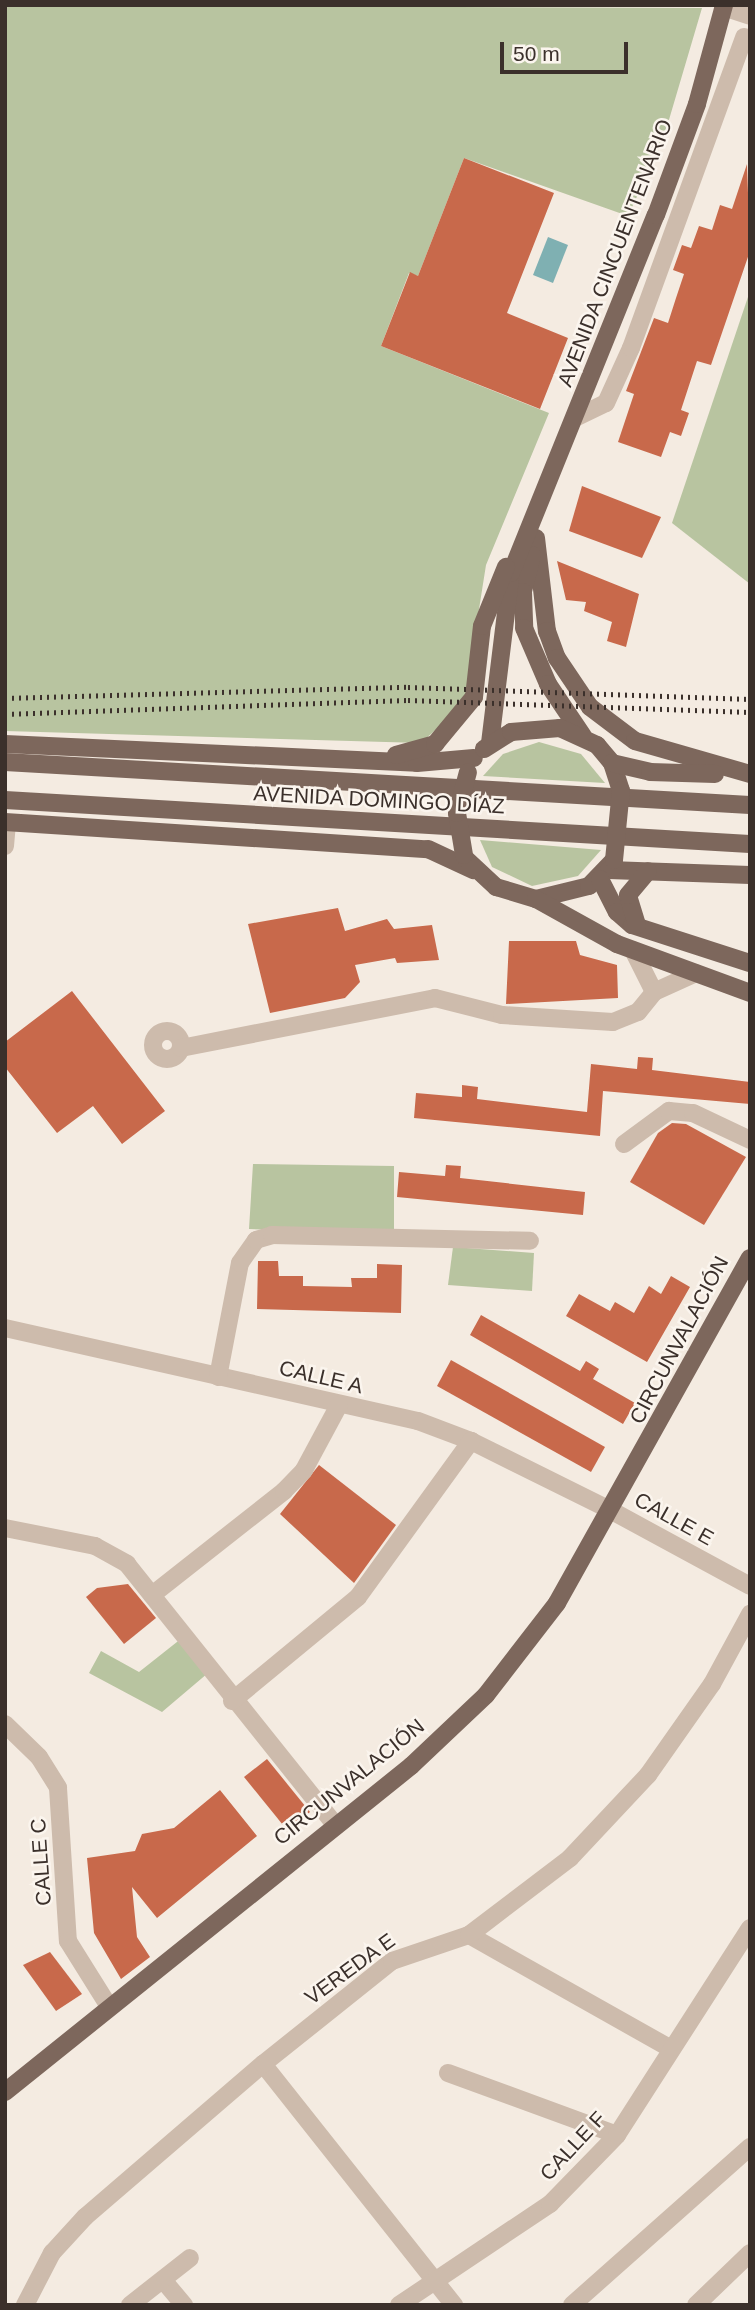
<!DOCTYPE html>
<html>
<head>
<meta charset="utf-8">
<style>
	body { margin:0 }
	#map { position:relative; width:755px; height:2310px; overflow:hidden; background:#f4ebe1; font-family:Arial,sans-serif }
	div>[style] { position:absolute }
	.green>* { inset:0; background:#b8c4a0 }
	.water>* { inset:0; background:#7fb0b2 }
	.building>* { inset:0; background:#c8694b }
	.minor>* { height:18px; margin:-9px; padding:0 9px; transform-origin:9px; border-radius:9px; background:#cdbbac }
	.minor>.ring { margin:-9px; padding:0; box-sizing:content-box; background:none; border:18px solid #cdbbac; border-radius:50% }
	.major>* { height:18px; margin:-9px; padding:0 9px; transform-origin:9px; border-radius:9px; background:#7d675c }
	.rail>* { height:5px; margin-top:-2.5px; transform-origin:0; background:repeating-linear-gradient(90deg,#3b302b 0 2px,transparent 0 7px) }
	.major-bridge>* { height:18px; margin:-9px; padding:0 9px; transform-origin:9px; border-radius:9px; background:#7d675c }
	span { translate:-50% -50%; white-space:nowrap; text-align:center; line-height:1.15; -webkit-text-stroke:5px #fbf5ee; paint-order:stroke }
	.street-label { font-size:21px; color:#3b302b }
	.frame { position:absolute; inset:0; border:7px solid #3b302b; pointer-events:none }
	.scale { position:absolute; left:500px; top:42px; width:128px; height:32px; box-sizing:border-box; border:4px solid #3b302b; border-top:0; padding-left:9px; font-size:21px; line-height:24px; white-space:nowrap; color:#3b302b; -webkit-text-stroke:5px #fbf5ee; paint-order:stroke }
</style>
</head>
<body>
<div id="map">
	<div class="green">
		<i style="clip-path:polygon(5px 5px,702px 8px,663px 140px,628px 216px,464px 158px,418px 276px,409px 273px,381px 346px,549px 413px,486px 565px,464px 704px,421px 743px,5px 731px)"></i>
		<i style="clip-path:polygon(750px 291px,750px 584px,672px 523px)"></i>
		<i style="clip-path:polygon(539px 742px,581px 754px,605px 783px,483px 776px,503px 754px)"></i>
		<i style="clip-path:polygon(480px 840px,601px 850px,578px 876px,532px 886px,492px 867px)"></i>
		<i style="clip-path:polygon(253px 1164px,394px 1166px,394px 1233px,249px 1229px)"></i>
		<i style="clip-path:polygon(453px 1247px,534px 1253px,532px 1291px,448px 1285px)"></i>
		<i style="clip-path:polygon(182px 1638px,208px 1673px,162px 1712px,89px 1673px,101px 1651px,139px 1672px)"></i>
	</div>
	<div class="water">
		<i style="clip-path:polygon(548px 237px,568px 245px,553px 283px,533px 275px)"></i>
	</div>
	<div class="building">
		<i style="clip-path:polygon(464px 158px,554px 193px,507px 313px,568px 338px,540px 409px,381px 346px,410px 272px,418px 276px)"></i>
		<i style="clip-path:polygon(747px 164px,750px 251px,711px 365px,697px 361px,681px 410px,689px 413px,681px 436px,670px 432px,661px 457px,618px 442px,634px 394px,626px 391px,654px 318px,668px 323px,676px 298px,684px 274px,673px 270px,682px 245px,691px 248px,699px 226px,712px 230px,720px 205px,732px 209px)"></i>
		<i style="clip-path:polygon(582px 486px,661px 517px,642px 558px,569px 531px)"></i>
		<i style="clip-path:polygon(557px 561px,639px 594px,626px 647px,607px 641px,612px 622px,584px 611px,586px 602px,566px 600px)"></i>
		<i style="clip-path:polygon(338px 908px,345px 931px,387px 919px,394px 929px,432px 925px,439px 960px,397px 963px,395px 958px,355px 965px,360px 982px,345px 998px,270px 1013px,248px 924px)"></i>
		<i style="clip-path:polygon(509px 941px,576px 941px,580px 955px,617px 965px,618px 998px,506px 1004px)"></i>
		<i style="clip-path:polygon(72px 991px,165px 1111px,122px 1144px,93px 1106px,57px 1133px,5px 1067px,5px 1042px)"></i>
		<i style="clip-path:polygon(638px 1057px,653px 1058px,652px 1070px,750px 1082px,750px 1104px,603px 1091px,600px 1136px,414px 1118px,416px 1093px,462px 1097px,462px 1085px,478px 1087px,477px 1099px,587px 1112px,591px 1064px,637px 1069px)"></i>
		<i style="clip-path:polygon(672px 1123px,686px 1124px,746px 1157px,704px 1225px,630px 1182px,658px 1133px)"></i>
		<i style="clip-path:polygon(446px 1165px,461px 1166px,460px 1178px,585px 1192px,583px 1215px,397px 1197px,399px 1172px,445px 1176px)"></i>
		<i style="clip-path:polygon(258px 1261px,278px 1261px,279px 1276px,303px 1276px,303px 1286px,352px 1287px,351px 1278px,377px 1278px,377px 1264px,402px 1265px,401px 1313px,257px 1309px)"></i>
		<i style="clip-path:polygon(671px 1276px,690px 1287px,647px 1362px,566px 1316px,579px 1294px,610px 1311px,615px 1302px,634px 1313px,649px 1286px,661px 1294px)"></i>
		<i style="clip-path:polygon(481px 1315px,580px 1371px,586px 1361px,599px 1369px,593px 1379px,635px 1403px,623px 1424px,470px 1335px)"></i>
		<i style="clip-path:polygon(451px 1360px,605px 1447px,591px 1472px,437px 1386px)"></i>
		<i style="clip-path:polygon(319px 1465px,396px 1525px,354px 1583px,280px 1514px)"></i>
		<i style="clip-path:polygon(128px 1584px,156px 1618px,124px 1644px,86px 1597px,97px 1588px)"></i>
		<i style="clip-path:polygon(267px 1759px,310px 1812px,287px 1830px,244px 1777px)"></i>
		<i style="clip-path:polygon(220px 1790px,257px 1836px,157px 1918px,132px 1887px,137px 1937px,150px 1957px,121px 1979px,94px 1933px,87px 1858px,135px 1851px,142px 1834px,174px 1828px)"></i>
		<i style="clip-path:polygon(50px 1952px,82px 1994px,56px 2011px,23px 1965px)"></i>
	</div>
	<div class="minor">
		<i style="left:723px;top:7px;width:28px;rotate:18deg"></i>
		<i style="left:575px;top:418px;width:34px;rotate:-26deg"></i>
		<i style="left:606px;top:403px;width:60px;rotate:-65.6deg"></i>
		<i style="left:631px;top:348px;width:331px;rotate:-70deg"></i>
		<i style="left:5px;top:846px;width:23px;rotate:-85deg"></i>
		<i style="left:633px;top:950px;width:47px;rotate:63.4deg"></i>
		<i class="ring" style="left:153px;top:1031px;width:10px;height:10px"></i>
		<i style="left:181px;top:1048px;width:259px;rotate:-11.1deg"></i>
		<i style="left:435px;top:998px;width:69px;rotate:14.2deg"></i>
		<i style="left:502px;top:1015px;width:111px;rotate:3.6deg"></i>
		<i style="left:613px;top:1022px;width:27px;rotate:-22deg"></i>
		<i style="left:638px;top:1012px;width:26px;rotate:-51deg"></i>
		<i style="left:654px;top:992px;width:46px;rotate:-24.3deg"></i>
		<i style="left:624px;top:1144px;width:56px;rotate:-36.3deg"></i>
		<i style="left:669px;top:1111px;width:24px;rotate:5deg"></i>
		<i style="left:693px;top:1113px;width:63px;rotate:25.3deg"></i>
		<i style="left:5px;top:1328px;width:423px;rotate:12.7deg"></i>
		<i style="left:418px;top:1421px;width:57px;rotate:20.7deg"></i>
		<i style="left:471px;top:1441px;width:157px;rotate:26.4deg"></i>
		<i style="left:612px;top:1511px;width:157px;rotate:28.5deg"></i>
		<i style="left:218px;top:1377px;width:116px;rotate:-79.1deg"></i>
		<i style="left:240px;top:1263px;width:28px;rotate:-55deg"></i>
		<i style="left:256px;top:1240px;width:17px;rotate:-17deg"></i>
		<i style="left:272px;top:1235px;width:258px;rotate:1.3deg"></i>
		<i style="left:5px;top:1528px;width:92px;rotate:11.3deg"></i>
		<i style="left:95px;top:1546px;width:37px;rotate:29deg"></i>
		<i style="left:127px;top:1564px;width:334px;rotate:51.4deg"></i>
		<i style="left:152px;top:1595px;width:168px;rotate:-38.2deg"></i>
		<i style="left:284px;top:1491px;width:29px;rotate:-46deg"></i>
		<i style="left:304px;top:1470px;width:74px;rotate:-61.7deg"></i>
		<i style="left:232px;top:1701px;width:163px;rotate:-39.5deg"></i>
		<i style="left:358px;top:1597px;width:193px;rotate:-54.1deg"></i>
		<i style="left:5px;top:1724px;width:47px;rotate:44.1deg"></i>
		<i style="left:39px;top:1757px;width:36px;rotate:58deg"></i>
		<i style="left:58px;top:1788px;width:153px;rotate:86.3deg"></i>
		<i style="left:68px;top:1941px;width:75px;rotate:58deg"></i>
		<i style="left:469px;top:1935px;width:232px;rotate:29.4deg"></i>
		<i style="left:263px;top:2064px;width:308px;rotate:51.6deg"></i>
		<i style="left:448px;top:2073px;width:180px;rotate:20.1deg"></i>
		<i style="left:163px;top:2280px;width:33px;rotate:50deg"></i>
		<i style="left:25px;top:2305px;width:59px;rotate:-62.6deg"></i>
		<i style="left:52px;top:2253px;width:49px;rotate:-47.5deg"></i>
		<i style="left:85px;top:2217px;width:235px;rotate:-40.7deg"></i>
		<i style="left:263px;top:2064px;width:165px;rotate:-38.6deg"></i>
		<i style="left:392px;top:1961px;width:81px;rotate:-18.7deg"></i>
		<i style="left:469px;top:1935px;width:127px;rotate:-37.3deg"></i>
		<i style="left:570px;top:1858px;width:114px;rotate:-46.8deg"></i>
		<i style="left:648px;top:1775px;width:111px;rotate:-54.9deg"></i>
		<i style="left:712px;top:1684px;width:80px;rotate:-61.5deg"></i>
		<i style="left:130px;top:2305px;width:76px;rotate:-38.1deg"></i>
		<i style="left:399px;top:2305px;width:182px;rotate:-33.8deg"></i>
		<i style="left:550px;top:2204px;width:96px;rotate:-45.8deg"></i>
		<i style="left:617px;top:2135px;width:246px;rotate:-57.3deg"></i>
		<i style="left:572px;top:2305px;width:238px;rotate:-41.6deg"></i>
		<i style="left:696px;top:2305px;width:75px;rotate:-43.9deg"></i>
	</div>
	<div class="major">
		<i style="left:536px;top:538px;width:94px;rotate:83.3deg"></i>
		<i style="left:547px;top:631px;width:29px;rotate:70deg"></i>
		<i style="left:557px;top:658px;width:59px;rotate:56deg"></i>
		<i style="left:590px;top:707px;width:56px;rotate:37.1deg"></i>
		<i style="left:635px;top:741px;width:120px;rotate:16deg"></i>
		<i style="left:532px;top:555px;width:38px;rotate:104deg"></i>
		<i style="left:523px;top:592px;width:36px;rotate:88deg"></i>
		<i style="left:524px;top:628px;width:61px;rotate:66.8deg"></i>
		<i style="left:548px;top:684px;width:63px;rotate:56.1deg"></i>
		<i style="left:490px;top:743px;width:171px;rotate:-83deg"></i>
		<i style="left:511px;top:573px;width:386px;rotate:-68deg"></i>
		<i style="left:656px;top:215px;width:118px;rotate:-69.7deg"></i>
		<i style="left:697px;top:104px;width:103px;rotate:-74.7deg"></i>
		<i style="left:5px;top:744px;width:412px;rotate:2.6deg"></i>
		<i style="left:417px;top:763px;width:57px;rotate:-5deg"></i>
		<i style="left:484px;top:749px;width:32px;rotate:-32deg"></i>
		<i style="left:511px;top:732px;width:49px;rotate:-4.7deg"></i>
		<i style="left:560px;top:728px;width:41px;rotate:24.7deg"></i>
		<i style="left:597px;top:745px;width:23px;rotate:50deg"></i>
		<i style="left:612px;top:763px;width:28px;rotate:72deg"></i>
		<i style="left:396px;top:755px;width:41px;rotate:-15.8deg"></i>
		<i style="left:435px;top:744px;width:61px;rotate:-50.3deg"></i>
		<i style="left:474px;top:697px;width:71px;rotate:-83.6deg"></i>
		<i style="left:482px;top:626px;width:64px;rotate:-67.9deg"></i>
		<i style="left:5px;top:762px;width:746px;rotate:3.3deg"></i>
		<i style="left:612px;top:763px;width:39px;rotate:13deg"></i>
		<i style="left:650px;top:772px;width:65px;rotate:1.8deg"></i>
		<i style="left:5px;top:800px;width:746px;rotate:3.38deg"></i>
		<i style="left:5px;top:822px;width:424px;rotate:3.7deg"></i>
		<i style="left:428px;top:849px;width:50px;rotate:25deg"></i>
		<i style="left:467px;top:860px;width:40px;rotate:43deg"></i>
		<i style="left:496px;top:887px;width:42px;rotate:16.7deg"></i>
		<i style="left:536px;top:899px;width:55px;rotate:-13.8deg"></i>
		<i style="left:589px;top:886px;width:36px;rotate:-46deg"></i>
		<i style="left:609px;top:870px;width:141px;rotate:2deg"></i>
		<i style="left:600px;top:879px;width:37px;rotate:63deg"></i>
		<i style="left:617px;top:912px;width:20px;rotate:41deg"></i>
		<i style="left:632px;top:925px;width:124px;rotate:17.9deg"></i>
		<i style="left:536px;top:899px;width:93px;rotate:29.1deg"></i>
		<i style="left:617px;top:944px;width:142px;rotate:20.2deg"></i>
		<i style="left:637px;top:925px;width:31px;rotate:-107deg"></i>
		<i style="left:628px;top:895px;width:31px;rotate:-50deg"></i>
		<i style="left:5px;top:2092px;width:521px;rotate:-38.76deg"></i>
		<i style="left:411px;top:1766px;width:103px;rotate:-43.4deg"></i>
		<i style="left:486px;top:1695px;width:116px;rotate:-52.3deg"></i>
		<i style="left:557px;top:1603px;width:395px;rotate:-60.8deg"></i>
	</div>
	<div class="rail">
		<i style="left:5px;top:698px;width:403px;rotate:-1.6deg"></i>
		<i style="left:408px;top:687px;width:342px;rotate:2deg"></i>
		<i style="left:5px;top:714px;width:403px;rotate:-2deg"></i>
		<i style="left:408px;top:700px;width:342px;rotate:2deg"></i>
	</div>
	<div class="major-bridge">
		<i style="left:464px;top:855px;width:43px;rotate:-99.5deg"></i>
		<i style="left:457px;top:813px;width:42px;rotate:-75deg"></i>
		<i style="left:614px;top:860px;width:70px;rotate:-84.3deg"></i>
	</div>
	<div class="street-label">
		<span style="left:615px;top:253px;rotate:-69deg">AVENIDA CINCUENTENARIO</span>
		<span style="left:379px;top:800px;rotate:3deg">AVENIDA DOMINGO DÍAZ</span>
		<span style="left:679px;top:1340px;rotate:-62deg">CIRCUNVALACIÓN</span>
		<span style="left:321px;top:1377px;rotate:13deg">CALLE A</span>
		<span style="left:674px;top:1519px;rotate:29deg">CALLE E</span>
		<span style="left:349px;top:1782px;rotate:-39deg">CIRCUNVALACIÓN</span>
		<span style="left:41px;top:1862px;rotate:-94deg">CALLE C</span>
		<span style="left:350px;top:1969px;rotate:-36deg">VEREDA E</span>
		<span style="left:573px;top:2146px;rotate:-47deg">CALLE F</span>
	</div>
	<div class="frame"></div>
	<div class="scale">50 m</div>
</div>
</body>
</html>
